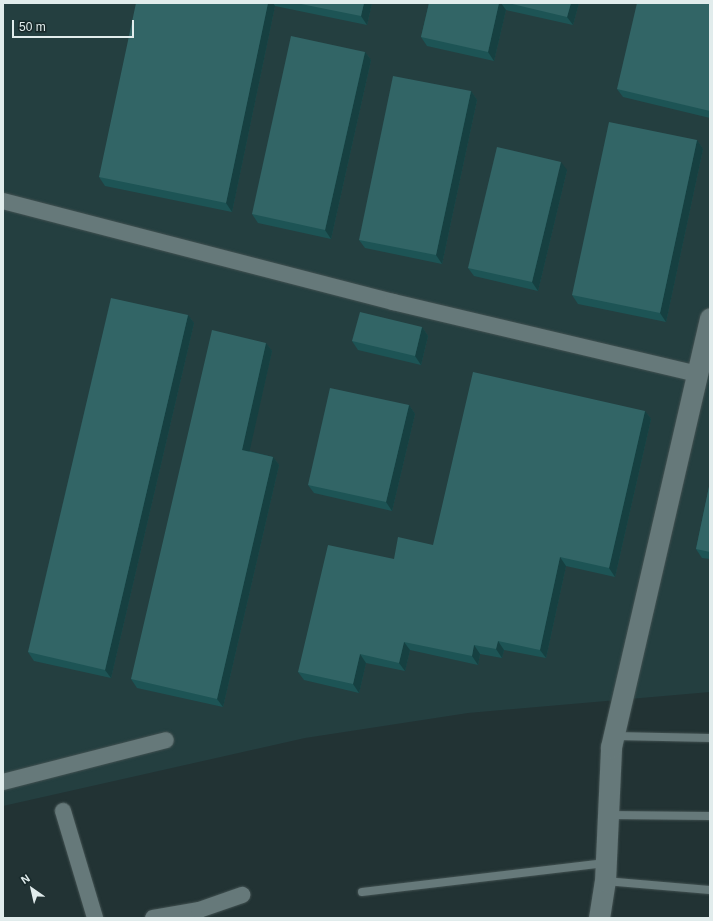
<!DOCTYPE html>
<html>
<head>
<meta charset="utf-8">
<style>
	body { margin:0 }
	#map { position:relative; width:713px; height:921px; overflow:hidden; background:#223334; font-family:Arial,sans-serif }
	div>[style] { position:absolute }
	.built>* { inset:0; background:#243f40 }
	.roads { filter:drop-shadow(0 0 1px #425151) drop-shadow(0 0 1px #425151) }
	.service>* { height:8px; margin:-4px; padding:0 4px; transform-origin:4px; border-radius:4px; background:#66797a }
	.minor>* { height:16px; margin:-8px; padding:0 8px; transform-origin:8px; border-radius:8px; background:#66797a }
	.tertiary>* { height:21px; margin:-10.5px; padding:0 10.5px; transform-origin:10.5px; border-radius:10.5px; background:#66797a }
	.wall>* { inset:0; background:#1d5455 }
	.shaded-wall>* { inset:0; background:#164041 }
	.building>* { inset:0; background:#326566 }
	span { translate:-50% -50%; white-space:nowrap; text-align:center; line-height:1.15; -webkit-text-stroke:3.5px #18292a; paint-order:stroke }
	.frame { position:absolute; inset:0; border:4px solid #e1ecec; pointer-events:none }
	.north { position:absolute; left:12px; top:869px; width:40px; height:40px; -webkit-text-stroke:3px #18292a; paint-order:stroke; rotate:326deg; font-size:11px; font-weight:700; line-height:16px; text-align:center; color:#e1ecec }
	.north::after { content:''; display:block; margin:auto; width:14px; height:18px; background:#e1ecec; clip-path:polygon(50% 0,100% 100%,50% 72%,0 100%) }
	.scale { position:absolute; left:12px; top:20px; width:122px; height:18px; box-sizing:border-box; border:2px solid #e1ecec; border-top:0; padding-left:5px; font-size:12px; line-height:14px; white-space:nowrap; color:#e1ecec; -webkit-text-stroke:3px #18292a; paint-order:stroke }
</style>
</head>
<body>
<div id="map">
	<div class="built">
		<i style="clip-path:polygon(3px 3px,710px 3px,710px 692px,468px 713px,305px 738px,3px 806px)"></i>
	</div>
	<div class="roads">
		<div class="service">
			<i style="left:615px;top:736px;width:95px;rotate:1.2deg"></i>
			<i style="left:608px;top:815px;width:102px;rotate:0.6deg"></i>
			<i style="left:605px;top:881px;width:105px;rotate:4.9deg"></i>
			<i style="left:362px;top:892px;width:245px;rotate:-6.8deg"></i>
		</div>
		<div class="minor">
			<i style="left:3px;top:201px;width:403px;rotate:14.5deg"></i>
			<i style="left:393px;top:302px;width:313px;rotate:13.3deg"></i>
			<i style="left:3px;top:782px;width:168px;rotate:-14.4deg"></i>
			<i style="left:63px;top:811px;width:112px;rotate:73.3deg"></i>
			<i style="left:153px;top:918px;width:47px;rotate:-9.9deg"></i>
			<i style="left:199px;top:910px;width:46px;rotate:-19.2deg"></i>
		</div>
		<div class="tertiary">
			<i style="left:599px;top:918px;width:37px;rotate:-81deg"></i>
			<i style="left:605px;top:881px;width:134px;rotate:-87.4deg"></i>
			<i style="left:611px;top:747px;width:440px;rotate:-77deg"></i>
		</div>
	</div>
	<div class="wall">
		<i style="clip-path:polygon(196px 3px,372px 3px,367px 25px,275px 6px,232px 212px,105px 186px,99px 177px)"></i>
		<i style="clip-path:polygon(429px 3px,579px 3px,573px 25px,506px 10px,494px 61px,427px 46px,421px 37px)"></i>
		<i style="clip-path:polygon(710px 3px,710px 118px,623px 97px,617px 89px)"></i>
		<i style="clip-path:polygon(365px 52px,371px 60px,331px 239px,258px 223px,252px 214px)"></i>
		<i style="clip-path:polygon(471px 91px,477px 100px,442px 264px,365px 248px,359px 240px)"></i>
		<i style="clip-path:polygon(697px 140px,703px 149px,666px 322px,578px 304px,572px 295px)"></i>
		<i style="clip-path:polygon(567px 170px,538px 291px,474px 276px,468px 268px)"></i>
		<i style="clip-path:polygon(188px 315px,194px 323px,111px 678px,34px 661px,28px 652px)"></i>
		<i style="clip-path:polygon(422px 327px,428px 336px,421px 365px,358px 350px,352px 341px)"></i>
		<i style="clip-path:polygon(266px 343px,272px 351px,249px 451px,273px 457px,279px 465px,223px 707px,137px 688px,131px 679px)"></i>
		<i style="clip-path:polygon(409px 405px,415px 414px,392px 511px,314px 493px,308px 485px)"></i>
		<i style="clip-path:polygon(645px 411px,651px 419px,615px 577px,566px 566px,546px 658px,504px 650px,502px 658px,480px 654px,478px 665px,410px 650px,405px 671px,366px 663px,359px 693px,304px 680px,298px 672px,394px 559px,433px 545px)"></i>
		<i style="clip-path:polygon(710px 482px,710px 559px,702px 558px,696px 549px)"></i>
	</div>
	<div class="shaded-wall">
		<i style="clip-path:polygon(268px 3px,273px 3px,275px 6px,232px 212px,226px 203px)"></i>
		<i style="clip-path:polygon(364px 3px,372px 3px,367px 25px,361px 16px)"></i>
		<i style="clip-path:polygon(499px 3px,501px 3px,506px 10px,494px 61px,488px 52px)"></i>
		<i style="clip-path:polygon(571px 3px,579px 3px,573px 25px,567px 17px)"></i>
		<i style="clip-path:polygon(365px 52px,371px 60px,331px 239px,325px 230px)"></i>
		<i style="clip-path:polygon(471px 91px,477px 100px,442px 264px,436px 255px)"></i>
		<i style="clip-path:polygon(697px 140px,703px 149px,666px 322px,660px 313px)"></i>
		<i style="clip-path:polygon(561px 162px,567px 170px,538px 291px,532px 282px)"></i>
		<i style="clip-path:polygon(188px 315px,194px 323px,111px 678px,105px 670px)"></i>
		<i style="clip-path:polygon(422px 327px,428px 336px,421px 365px,415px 356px)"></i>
		<i style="clip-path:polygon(266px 343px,272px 351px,248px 458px,242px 450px)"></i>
		<i style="clip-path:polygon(409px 405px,415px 414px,392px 511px,386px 502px)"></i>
		<i style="clip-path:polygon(645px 411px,651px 419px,615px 577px,609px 568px)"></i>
		<i style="clip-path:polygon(273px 457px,279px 465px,223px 707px,217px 699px)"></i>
		<i style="clip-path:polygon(560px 557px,566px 566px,546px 658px,540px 650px)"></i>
		<i style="clip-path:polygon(498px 641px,504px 650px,502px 658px,496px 649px)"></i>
		<i style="clip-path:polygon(404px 642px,410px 650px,405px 671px,399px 663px)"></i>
		<i style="clip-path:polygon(474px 645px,480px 654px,478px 665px,472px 656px)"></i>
		<i style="clip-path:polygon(360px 654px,366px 663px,359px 693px,353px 684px)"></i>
	</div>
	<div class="building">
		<i style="clip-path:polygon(136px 3px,193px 3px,196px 4px,196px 3px,268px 3px,226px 203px,99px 177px)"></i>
		<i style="clip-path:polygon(296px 3px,364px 3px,361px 16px)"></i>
		<i style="clip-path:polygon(429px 3px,499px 3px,488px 52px,421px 37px)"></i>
		<i style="clip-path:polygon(508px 3px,571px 3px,567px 17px)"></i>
		<i style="clip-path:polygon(637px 3px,710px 3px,710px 111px,617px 89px)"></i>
		<i style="clip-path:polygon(291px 36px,365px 52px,325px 230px,252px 214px)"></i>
		<i style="clip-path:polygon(393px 76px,471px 91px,436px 255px,359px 240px)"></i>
		<i style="clip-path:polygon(609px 122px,697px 140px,660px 313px,572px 295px)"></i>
		<i style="clip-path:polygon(497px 147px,561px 162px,532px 282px,468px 268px)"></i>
		<i style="clip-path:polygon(111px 298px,188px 315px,105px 670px,28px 652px)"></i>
		<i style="clip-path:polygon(360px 312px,422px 327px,415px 356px,352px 341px)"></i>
		<i style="clip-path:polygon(212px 330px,266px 343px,242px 450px,273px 457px,217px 699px,131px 679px)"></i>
		<i style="clip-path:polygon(473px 372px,645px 411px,609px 568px,560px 557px,540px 650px,498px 641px,496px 649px,474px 645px,472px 656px,404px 642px,399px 663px,360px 654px,353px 684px,298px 672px,328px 545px,394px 559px,398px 537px,433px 545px)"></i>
		<i style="clip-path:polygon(330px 388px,409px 405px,386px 502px,308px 485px)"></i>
		<i style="clip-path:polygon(710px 482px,710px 552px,696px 549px)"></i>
	</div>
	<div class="frame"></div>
	<div class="north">N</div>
	<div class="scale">50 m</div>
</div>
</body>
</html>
